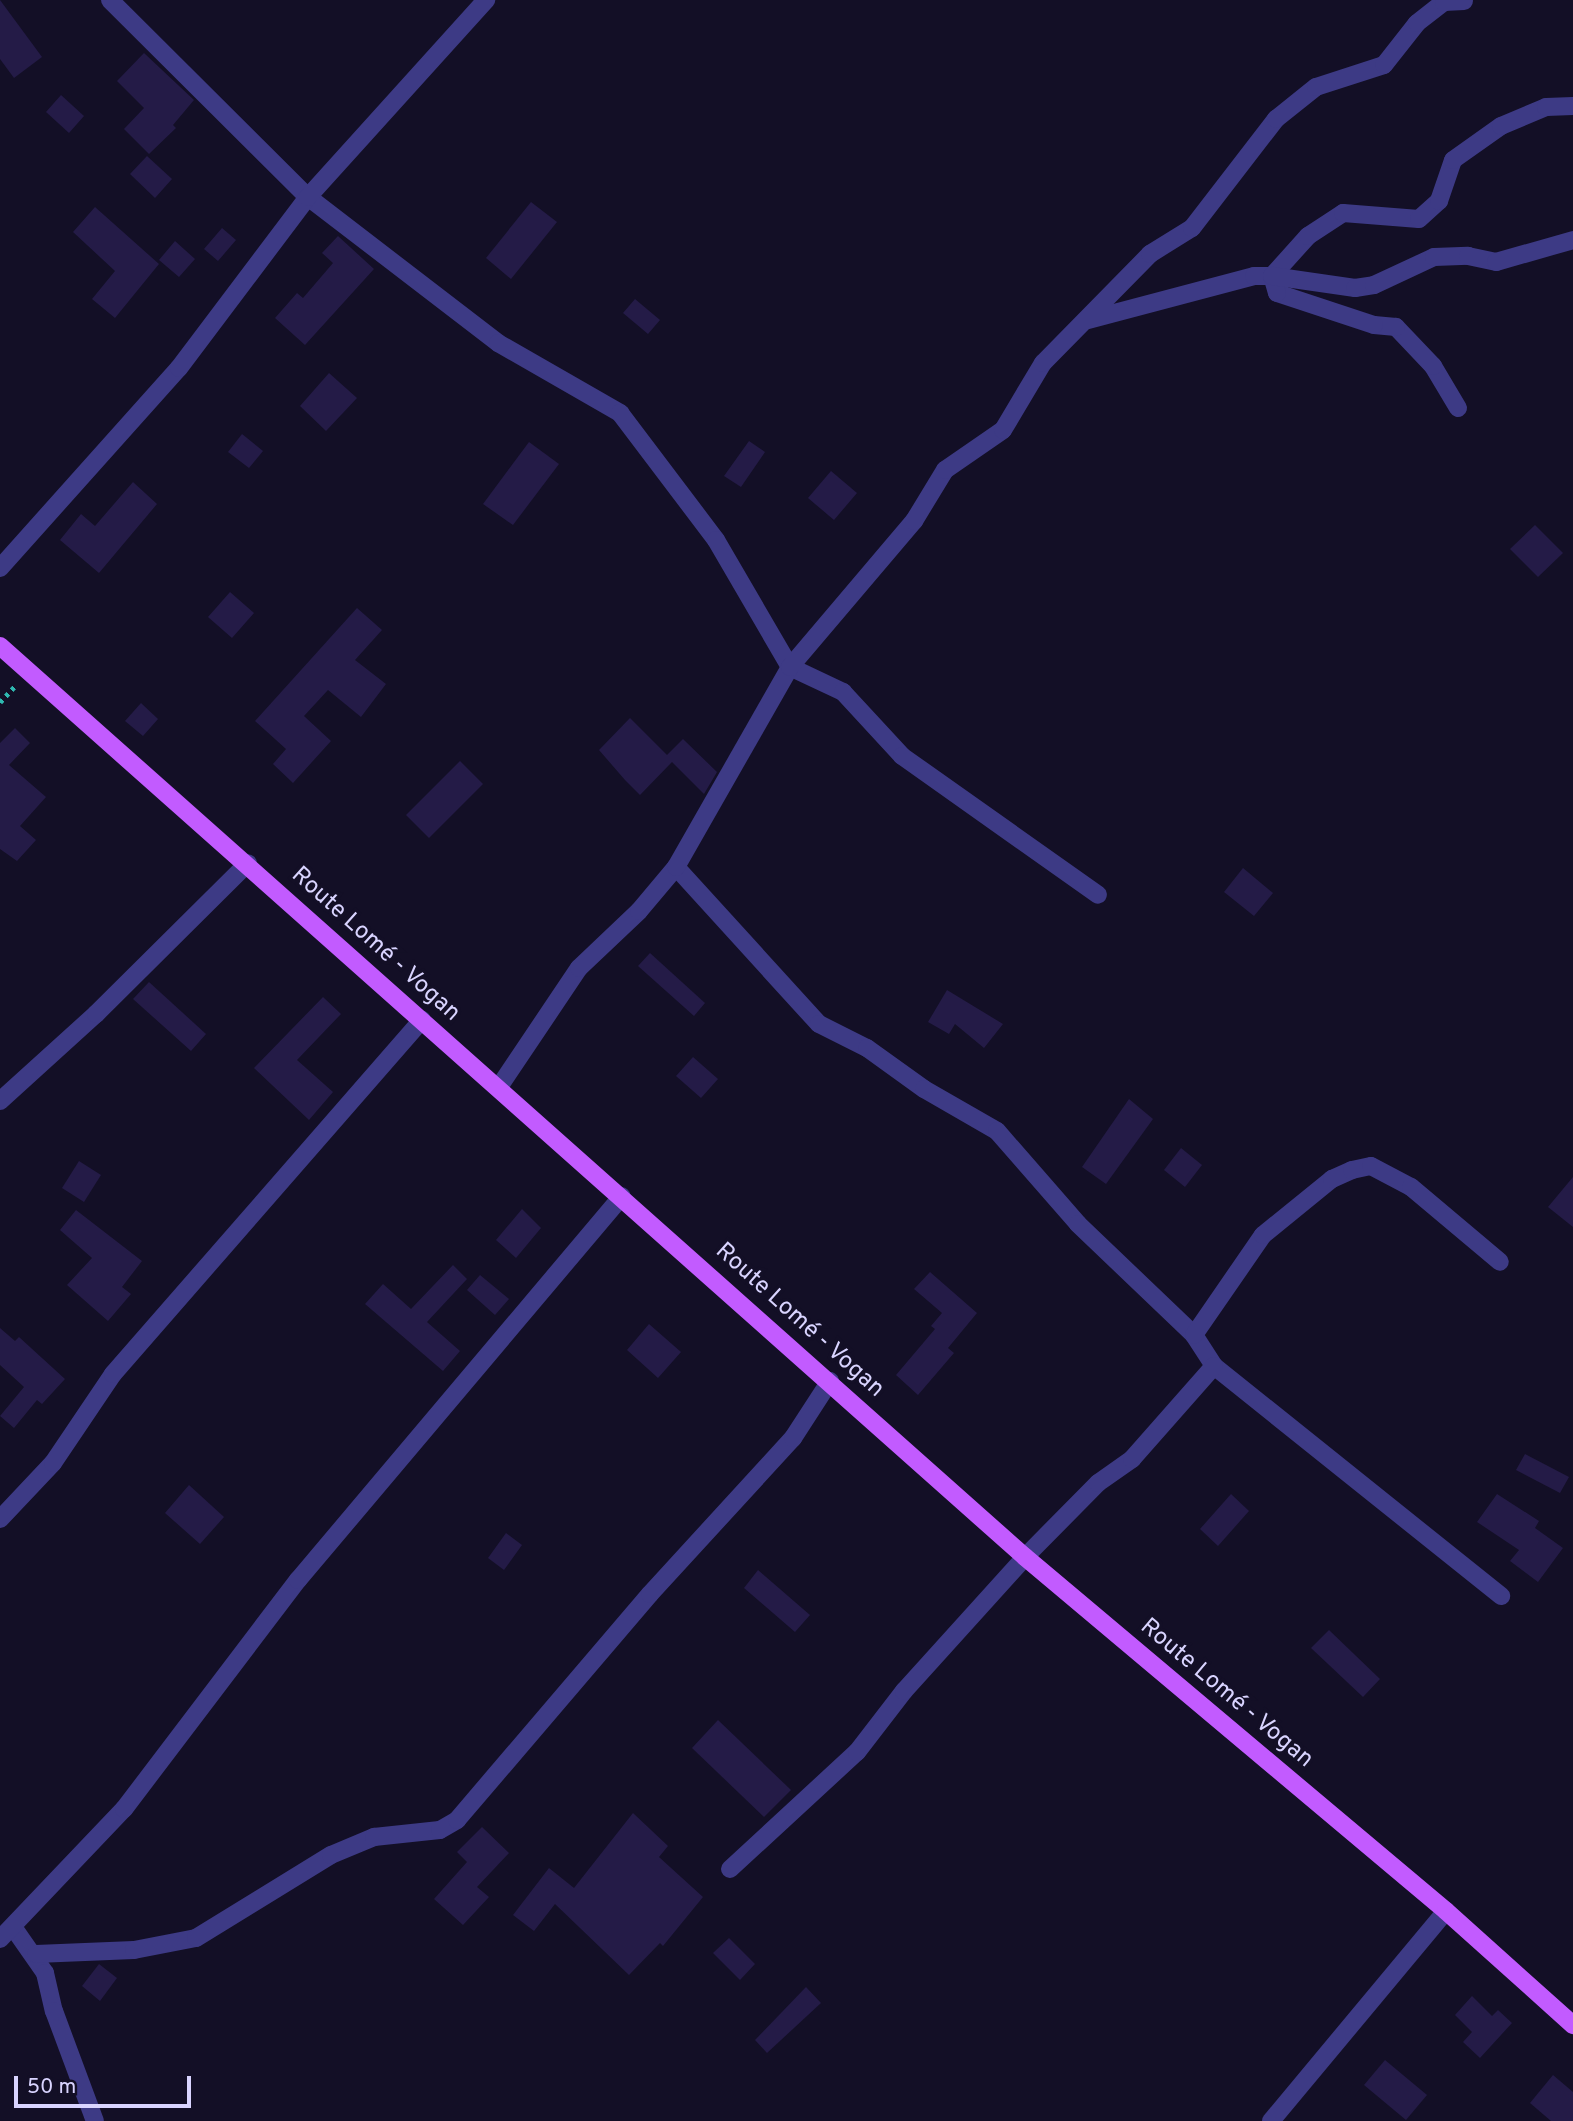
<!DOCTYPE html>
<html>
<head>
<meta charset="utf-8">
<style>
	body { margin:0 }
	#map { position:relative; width:1573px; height:2121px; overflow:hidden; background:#130f26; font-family:Overpass,sans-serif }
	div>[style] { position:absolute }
	.building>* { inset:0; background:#241b47 }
	.path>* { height:4.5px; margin-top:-2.25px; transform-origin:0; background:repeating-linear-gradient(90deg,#2fb8b0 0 3.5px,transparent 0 8.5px) }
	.minor>* { height:18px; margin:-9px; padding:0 9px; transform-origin:9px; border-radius:9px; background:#3d3a85 }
	.major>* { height:18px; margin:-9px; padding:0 9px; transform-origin:9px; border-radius:9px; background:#c25bff }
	span { translate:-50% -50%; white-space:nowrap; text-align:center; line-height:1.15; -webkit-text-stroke:7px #130f26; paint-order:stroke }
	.street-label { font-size:24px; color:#d9d4ff }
	.scale { position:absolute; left:14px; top:2076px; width:177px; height:32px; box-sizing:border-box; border:4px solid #d9d4ff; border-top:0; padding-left:9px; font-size:21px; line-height:24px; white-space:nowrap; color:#d9d4ff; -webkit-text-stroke:5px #130f26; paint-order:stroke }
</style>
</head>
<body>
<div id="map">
	<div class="building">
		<i style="clip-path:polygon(0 0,42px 57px,14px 78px,0 59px)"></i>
		<i style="clip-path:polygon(144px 53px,194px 100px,173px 125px,176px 128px,149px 154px,124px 129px,144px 108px,117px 81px)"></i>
		<i style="clip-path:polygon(61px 95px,84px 116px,69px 133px,46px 112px)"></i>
		<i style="clip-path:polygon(147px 156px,172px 179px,155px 198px,130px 174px)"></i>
		<i style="clip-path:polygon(531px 202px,557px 222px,511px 279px,486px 258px)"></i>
		<i style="clip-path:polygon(95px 207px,159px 264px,115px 318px,92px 299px,115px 271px,73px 232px)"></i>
		<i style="clip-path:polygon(222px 228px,236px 240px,218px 261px,204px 249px)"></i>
		<i style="clip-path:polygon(338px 236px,374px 269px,305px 345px,275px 318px,297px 293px,303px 298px,333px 263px,322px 253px)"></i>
		<i style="clip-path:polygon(175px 241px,195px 259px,179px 277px,159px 260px)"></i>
		<i style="clip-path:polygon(635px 299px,660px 320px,648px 334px,623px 313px)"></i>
		<i style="clip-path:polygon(329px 373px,357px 398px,326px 431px,300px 406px)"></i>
		<i style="clip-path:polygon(242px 434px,263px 451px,249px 468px,228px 452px)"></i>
		<i style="clip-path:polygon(749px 441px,765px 452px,741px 487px,724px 476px)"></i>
		<i style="clip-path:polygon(529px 442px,559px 464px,513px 525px,483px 504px)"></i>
		<i style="clip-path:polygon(831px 471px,857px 493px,834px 520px,808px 498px)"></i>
		<i style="clip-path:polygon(133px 482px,157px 504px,99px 573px,60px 540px,81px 514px,95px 526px)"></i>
		<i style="clip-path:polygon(1535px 525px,1563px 553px,1538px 577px,1510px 549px)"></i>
		<i style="clip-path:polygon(230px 592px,254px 613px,232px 638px,208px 617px)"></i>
		<i style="clip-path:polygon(357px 608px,382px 630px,355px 660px,386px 684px,361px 717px,328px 690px,304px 716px,331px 741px,293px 783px,273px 764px,286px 749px,255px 721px)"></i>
		<i style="clip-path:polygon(141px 703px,158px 719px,143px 736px,125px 721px)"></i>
		<i style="clip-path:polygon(630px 718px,667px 755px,683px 739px,717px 772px,704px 794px,672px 762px,640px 795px,625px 780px,599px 750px)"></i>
		<i style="clip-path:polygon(15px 728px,30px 743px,9px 765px,46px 797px,20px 826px,36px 840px,17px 861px,0 849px,0 743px)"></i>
		<i style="clip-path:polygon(460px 761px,483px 784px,429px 838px,406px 815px)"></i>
		<i style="clip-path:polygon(1243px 868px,1273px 893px,1254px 916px,1224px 892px)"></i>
		<i style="clip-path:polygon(650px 953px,705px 1003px,694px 1016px,638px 966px)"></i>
		<i style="clip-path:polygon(149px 982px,206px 1034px,191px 1051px,133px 999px)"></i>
		<i style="clip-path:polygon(947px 990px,1003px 1024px,984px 1048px,955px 1024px,949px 1034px,928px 1022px)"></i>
		<i style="clip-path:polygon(323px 997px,341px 1014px,297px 1060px,333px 1092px,309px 1120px,254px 1068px)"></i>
		<i style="clip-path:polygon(693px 1057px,718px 1079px,701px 1098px,676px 1076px)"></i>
		<i style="clip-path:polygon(1129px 1099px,1153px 1119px,1106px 1184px,1082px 1167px)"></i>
		<i style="clip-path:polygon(1181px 1148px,1202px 1165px,1185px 1187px,1164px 1170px)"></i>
		<i style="clip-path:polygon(79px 1161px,101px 1175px,84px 1202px,62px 1188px)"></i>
		<i style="clip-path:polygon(1573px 1177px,1573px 1227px,1548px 1207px)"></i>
		<i style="clip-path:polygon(522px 1209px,541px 1228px,516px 1258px,496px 1240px)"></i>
		<i style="clip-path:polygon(76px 1210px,142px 1261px,122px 1287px,131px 1294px,108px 1321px,67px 1285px,92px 1258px,60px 1230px)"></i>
		<i style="clip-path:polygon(453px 1265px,467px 1279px,427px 1322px,460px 1351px,443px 1371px,365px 1304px,383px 1284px,411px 1309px)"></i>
		<i style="clip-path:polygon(930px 1272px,977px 1313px,948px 1348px,954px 1353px,918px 1395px,896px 1375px,935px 1329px,931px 1326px,942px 1313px,914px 1289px)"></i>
		<i style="clip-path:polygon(480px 1275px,509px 1299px,495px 1315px,467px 1290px)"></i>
		<i style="clip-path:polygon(649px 1324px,681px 1352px,658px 1378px,627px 1350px)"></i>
		<i style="clip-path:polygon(0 1328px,15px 1341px,19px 1337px,65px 1379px,42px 1404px,37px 1400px,14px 1428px,0 1416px,24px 1387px,0 1365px)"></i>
		<i style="clip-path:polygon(1525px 1454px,1569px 1477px,1560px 1493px,1516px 1470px)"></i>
		<i style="clip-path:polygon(189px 1485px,224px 1517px,200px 1544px,165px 1513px)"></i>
		<i style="clip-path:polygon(1231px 1494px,1249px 1511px,1218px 1546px,1200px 1529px)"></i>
		<i style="clip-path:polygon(1497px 1494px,1539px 1521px,1535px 1528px,1563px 1548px,1538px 1582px,1510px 1561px,1519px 1550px,1477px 1522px)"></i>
		<i style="clip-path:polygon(506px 1533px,522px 1545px,504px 1570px,488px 1558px)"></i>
		<i style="clip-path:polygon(758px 1570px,810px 1615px,795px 1632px,744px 1588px)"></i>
		<i style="clip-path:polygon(1329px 1630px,1380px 1679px,1363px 1697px,1311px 1648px)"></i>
		<i style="clip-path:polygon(718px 1720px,791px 1790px,764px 1817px,692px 1748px)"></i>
		<i style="clip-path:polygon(633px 1813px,668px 1846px,659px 1857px,703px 1897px,663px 1946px,660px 1943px,629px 1975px,555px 1904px,534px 1931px,513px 1915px,549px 1868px,574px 1888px)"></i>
		<i style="clip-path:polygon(482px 1827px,509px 1853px,477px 1887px,489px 1897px,463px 1925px,434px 1899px,467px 1862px,457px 1852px)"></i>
		<i style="clip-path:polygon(729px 1938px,755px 1964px,740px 1980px,713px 1953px)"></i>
		<i style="clip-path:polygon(99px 1964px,117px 1978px,100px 2001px,82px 1986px)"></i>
		<i style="clip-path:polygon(806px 1987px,821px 2003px,767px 2053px,755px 2040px)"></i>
		<i style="clip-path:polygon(1472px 1996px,1492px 2016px,1498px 2010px,1512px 2023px,1480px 2058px,1463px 2042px,1472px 2032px,1455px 2015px)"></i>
		<i style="clip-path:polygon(1385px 2060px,1427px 2095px,1406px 2120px,1364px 2085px)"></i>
		<i style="clip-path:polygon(1553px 2075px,1573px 2092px,1573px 2121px,1551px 2121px,1530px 2103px)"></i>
	</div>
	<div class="path">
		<i style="left:0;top:702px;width:23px;rotate:-47deg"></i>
	</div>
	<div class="minor">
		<i style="left:110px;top:0;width:279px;rotate:44.9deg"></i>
		<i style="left:308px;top:197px;width:240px;rotate:37.5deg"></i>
		<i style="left:498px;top:343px;width:141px;rotate:29.8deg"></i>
		<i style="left:620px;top:413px;width:159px;rotate:52.9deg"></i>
		<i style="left:716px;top:540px;width:147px;rotate:59.8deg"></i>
		<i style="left:790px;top:667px;width:59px;rotate:25.3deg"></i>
		<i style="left:843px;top:692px;width:87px;rotate:47.3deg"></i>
		<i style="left:902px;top:756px;width:240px;rotate:35.3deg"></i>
		<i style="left:1088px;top:320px;width:172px;rotate:-14.8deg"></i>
		<i style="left:1254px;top:276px;width:18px"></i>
		<i style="left:1272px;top:276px;width:54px;rotate:-48deg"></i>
		<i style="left:1308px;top:236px;width:42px;rotate:-33.3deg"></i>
		<i style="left:1343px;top:213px;width:76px;rotate:4.5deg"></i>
		<i style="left:1419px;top:219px;width:27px;rotate:-42deg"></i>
		<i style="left:1439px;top:201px;width:43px;rotate:-71.1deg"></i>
		<i style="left:1453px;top:160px;width:59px;rotate:-35.3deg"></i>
		<i style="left:1501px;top:126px;width:49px;rotate:-22.9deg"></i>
		<i style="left:1546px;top:107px;width:27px;rotate:-2deg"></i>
		<i style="left:1458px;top:408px;width:49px;rotate:-120.8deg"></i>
		<i style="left:1433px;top:366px;width:54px;rotate:-133.5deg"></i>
		<i style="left:1396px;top:327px;width:22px;rotate:-175deg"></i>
		<i style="left:1374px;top:325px;width:102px;rotate:-161.7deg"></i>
		<i style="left:1277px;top:293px;width:18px;rotate:-106deg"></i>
		<i style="left:1272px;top:276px;width:84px;rotate:8.2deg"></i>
		<i style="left:1355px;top:288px;width:19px;rotate:-9deg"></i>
		<i style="left:1374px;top:285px;width:66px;rotate:-25deg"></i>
		<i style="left:1434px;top:257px;width:34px;rotate:-2deg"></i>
		<i style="left:1468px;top:256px;width:29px;rotate:12deg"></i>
		<i style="left:1496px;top:262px;width:80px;rotate:-15.9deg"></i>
		<i style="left:0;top:568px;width:268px;rotate:-48.2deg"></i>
		<i style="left:179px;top:368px;width:214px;rotate:-53deg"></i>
		<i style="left:308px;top:197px;width:266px;rotate:-47.9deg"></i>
		<i style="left:676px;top:867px;width:212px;rotate:47.7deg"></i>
		<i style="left:819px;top:1024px;width:54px;rotate:26.6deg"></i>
		<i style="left:867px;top:1048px;width:70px;rotate:35.7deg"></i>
		<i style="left:924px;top:1089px;width:84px;rotate:29.9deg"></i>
		<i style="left:997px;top:1131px;width:123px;rotate:48.9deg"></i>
		<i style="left:1078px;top:1224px;width:161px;rotate:43.7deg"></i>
		<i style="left:1194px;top:1335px;width:37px;rotate:57deg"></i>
		<i style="left:1214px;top:1366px;width:368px;rotate:38.7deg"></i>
		<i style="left:499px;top:1087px;width:143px;rotate:-56.1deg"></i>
		<i style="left:579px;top:968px;width:83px;rotate:-43.5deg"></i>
		<i style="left:639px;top:911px;width:57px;rotate:-49.9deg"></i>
		<i style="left:676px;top:867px;width:230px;rotate:-60.3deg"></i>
		<i style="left:790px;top:667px;width:192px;rotate:-49.7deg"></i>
		<i style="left:914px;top:521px;width:60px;rotate:-58.7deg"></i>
		<i style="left:945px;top:470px;width:70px;rotate:-34.6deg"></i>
		<i style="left:1003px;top:430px;width:78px;rotate:-59.2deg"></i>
		<i style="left:1043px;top:363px;width:153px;rotate:-45.5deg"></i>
		<i style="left:1150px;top:254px;width:49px;rotate:-31.8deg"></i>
		<i style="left:1192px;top:228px;width:138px;rotate:-52.4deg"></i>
		<i style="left:1276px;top:119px;width:51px;rotate:-38.7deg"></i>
		<i style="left:1316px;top:87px;width:71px;rotate:-17.9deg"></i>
		<i style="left:1384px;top:65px;width:53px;rotate:-51.8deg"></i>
		<i style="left:1417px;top:23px;width:34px;rotate:-38deg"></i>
		<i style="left:1444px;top:2px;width:20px;rotate:-3deg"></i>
		<i style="left:0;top:1101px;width:130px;rotate:-42.2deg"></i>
		<i style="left:96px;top:1014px;width:214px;rotate:-44.8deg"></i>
		<i style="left:1194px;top:1335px;width:121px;rotate:-55.4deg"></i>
		<i style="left:1263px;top:1235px;width:89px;rotate:-39.1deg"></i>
		<i style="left:1332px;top:1179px;width:22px;rotate:-24deg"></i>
		<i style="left:1352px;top:1170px;width:19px;rotate:-12deg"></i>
		<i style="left:1371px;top:1166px;width:45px;rotate:27.7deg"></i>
		<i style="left:1411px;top:1187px;width:116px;rotate:40.1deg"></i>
		<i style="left:0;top:1519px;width:77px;rotate:-46.6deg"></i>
		<i style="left:53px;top:1463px;width:107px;rotate:-56deg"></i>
		<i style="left:113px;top:1374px;width:470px;rotate:-48.9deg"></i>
		<i style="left:730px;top:1869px;width:173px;rotate:-42.7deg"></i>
		<i style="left:857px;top:1752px;width:77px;rotate:-52.4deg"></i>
		<i style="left:904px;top:1691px;width:181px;rotate:-47.9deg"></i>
		<i style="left:1025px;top:1557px;width:104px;rotate:-45.4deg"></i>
		<i style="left:1098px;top:1483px;width:42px;rotate:-35.2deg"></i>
		<i style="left:1132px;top:1459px;width:124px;rotate:-48.6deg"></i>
		<i style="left:13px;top:1927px;width:56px;rotate:55.2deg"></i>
		<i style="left:45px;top:1973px;width:39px;rotate:77deg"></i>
		<i style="left:54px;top:2011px;width:117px;rotate:69.6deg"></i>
		<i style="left:0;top:1939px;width:180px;rotate:-46.4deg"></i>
		<i style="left:124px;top:1809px;width:288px;rotate:-52.8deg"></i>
		<i style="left:298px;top:1580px;width:502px;rotate:-49.84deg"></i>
		<i style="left:36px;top:1954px;width:98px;rotate:-2.3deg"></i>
		<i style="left:134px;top:1950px;width:63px;rotate:-11deg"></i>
		<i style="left:196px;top:1938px;width:158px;rotate:-31.6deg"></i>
		<i style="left:331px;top:1855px;width:47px;rotate:-22.7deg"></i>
		<i style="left:374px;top:1837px;width:66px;rotate:-6.1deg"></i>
		<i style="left:440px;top:1830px;width:20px;rotate:-30deg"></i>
		<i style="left:457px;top:1820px;width:297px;rotate:-49.5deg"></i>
		<i style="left:650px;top:1594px;width:212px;rotate:-47.5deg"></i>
		<i style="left:793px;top:1438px;width:68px;rotate:-57deg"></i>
		<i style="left:1271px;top:2121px;width:273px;rotate:-50.2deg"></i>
	</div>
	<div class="major">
		<i style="left:0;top:646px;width:1371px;rotate:41.63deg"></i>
		<i style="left:1025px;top:1557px;width:550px;rotate:40.06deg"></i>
		<i style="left:1446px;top:1911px;width:171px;rotate:41.9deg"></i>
	</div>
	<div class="street-label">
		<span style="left:375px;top:945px;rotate:42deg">Route Lomé - Vogan</span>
		<span style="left:799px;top:1321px;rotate:42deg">Route Lomé - Vogan</span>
		<span style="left:1226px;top:1694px;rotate:40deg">Route Lomé - Vogan</span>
	</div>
	<div class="scale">50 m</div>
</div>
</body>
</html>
